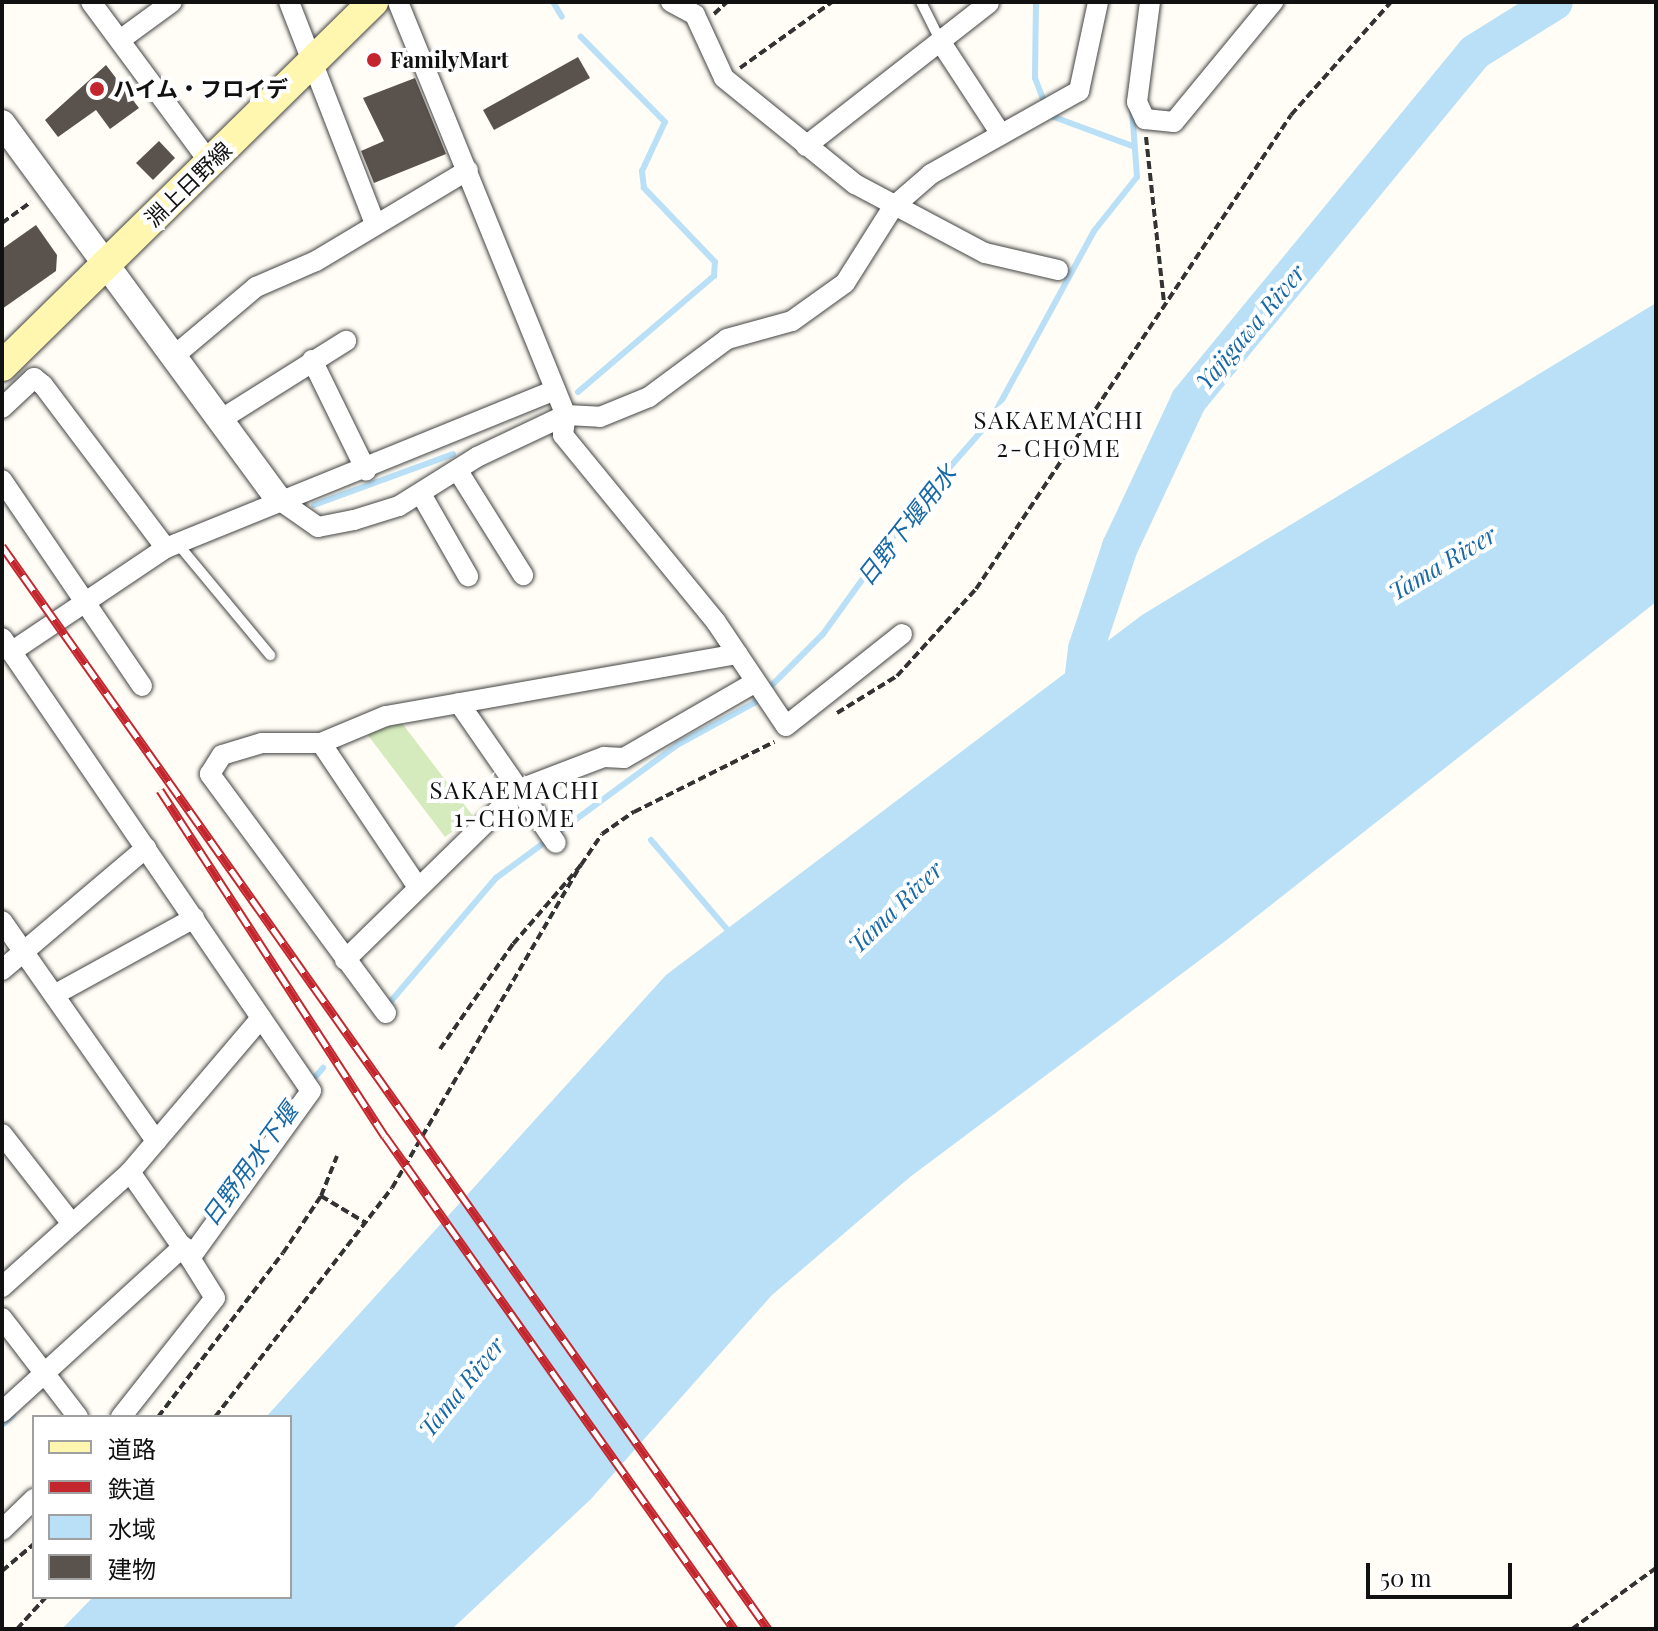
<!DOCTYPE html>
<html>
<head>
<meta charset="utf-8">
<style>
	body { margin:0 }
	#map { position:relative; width:1658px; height:1631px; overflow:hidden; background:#fffdf5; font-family:"Playfair Display","Noto Sans JP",serif }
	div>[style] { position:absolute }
	.green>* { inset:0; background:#d5ebbd }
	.water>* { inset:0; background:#b9e0f7 }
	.stream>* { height:6px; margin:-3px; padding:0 3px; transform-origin:3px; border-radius:3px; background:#b9e0f7 }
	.river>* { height:36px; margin:-18px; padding:0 18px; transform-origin:18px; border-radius:18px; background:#b9e0f7 }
	.building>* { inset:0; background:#5a524d }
	.path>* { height:4px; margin-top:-2px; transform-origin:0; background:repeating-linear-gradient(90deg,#333 0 8px,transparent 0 12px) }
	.roads { filter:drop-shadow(0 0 2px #444) drop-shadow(0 0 2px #444) }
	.service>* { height:10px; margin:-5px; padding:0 5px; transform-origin:5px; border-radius:5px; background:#fff }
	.minor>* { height:20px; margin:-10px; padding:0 10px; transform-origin:10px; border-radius:10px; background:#fff }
	.tertiary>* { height:26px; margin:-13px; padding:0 13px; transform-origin:13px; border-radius:13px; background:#fff }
	.secondary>* { height:30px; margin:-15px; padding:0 15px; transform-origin:15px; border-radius:15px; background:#fff6b0 }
	.rail>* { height:9px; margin-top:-4.5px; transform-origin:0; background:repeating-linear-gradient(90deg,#fff 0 18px,#c4262e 0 36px); box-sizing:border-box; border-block:2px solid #c4262e }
	.dots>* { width:22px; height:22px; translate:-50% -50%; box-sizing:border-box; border:4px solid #fff; border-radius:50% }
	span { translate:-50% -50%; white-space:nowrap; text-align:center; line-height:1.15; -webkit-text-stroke:8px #fff; paint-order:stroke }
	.poi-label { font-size:22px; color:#111; font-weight:700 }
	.left { translate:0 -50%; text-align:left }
	.street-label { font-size:22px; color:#111 }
	.water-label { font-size:24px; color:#1768a6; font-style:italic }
	.neighbourhood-label { font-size:24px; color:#111; letter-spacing:2px }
	.frame { position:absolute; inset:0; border:4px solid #111; pointer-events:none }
	.legend { position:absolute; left:32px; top:1415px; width:260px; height:184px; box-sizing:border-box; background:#fff; border:2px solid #a0a0a0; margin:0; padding:10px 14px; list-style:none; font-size:24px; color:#111 }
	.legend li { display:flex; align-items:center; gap:16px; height:40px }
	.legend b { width:40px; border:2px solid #a0a0a0 }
	.scale { position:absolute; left:1366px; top:1563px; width:146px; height:36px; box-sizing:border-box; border:4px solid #111; border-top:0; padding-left:10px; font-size:24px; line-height:28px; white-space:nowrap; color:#111; -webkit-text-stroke:6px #fff; paint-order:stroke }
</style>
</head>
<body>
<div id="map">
	<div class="green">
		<i style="clip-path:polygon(401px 722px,473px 816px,445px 837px,367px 734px)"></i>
	</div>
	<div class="water">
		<i style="clip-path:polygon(1656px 303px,1656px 602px,1224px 942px,910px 1177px,772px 1295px,591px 1499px,452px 1629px,62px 1629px,93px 1597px,290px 1597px,290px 1417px,266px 1417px,666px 975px,1142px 615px)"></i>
	</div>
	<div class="stream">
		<i style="left:553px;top:2px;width:17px;rotate:59deg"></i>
		<i style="left:1036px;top:2px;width:76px;rotate:90.8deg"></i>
		<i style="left:1035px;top:78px;width:26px;rotate:69deg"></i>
		<i style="left:1044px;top:102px;width:18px;rotate:56deg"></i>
		<i style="left:1054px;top:117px;width:86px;rotate:20.3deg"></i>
		<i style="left:578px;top:392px;width:179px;rotate:-40.5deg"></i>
		<i style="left:714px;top:276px;width:14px;rotate:-86deg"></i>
		<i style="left:715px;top:262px;width:103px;rotate:-133.8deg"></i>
		<i style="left:644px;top:188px;width:17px;rotate:-97deg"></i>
		<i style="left:642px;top:171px;width:54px;rotate:-64.9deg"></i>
		<i style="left:665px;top:122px;width:120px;rotate:-134.7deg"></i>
		<i style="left:314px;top:505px;width:148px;rotate:-20.1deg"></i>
		<i style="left:651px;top:840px;width:123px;rotate:49.6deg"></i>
		<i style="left:391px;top:1001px;width:162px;rotate:-49.5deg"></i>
		<i style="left:496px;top:878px;width:225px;rotate:-36.3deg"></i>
		<i style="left:677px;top:745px;width:88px;rotate:-28.6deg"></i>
		<i style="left:754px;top:703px;width:98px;rotate:-45deg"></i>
		<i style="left:823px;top:634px;width:155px;rotate:-54.2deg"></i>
		<i style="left:914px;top:508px;width:117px;rotate:-48.8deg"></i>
		<i style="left:991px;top:420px;width:215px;rotate:-61.4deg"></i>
		<i style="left:1094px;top:231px;width:69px;rotate:-51.5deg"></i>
		<i style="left:1137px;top:177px;width:68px;rotate:-94.2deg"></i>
		<i style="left:316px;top:1076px;width:11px;rotate:-49deg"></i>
		<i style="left:2px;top:1425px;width:15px;rotate:-42deg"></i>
	</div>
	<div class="river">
		<i style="left:1079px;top:707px;width:58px;rotate:-83.1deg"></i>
		<i style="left:1086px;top:649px;width:108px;rotate:-71.6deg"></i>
		<i style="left:1120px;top:547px;width:162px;rotate:-64.9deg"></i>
		<i style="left:1189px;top:400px;width:450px;rotate:-50.6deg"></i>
		<i style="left:1475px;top:52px;width:94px;rotate:-32deg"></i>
	</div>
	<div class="building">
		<i style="clip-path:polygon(578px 57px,590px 78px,494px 130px,483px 110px)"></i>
		<i style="clip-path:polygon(106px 65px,139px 108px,110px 129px,96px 110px,58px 137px,45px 120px)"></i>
		<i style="clip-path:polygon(415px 78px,446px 154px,374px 183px,361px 151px,384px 141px,363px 98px)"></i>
		<i style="clip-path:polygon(159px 141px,175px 158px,153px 180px,136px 163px)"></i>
		<i style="clip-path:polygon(36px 225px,57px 255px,56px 271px,2px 309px,2px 249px)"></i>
	</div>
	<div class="path">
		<i style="left:714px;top:14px;width:18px;rotate:-43deg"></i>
		<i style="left:740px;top:68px;width:113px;rotate:-35.7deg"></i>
		<i style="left:1146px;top:137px;width:167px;rotate:83.8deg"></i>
		<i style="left:2px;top:223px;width:36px;rotate:-36deg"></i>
		<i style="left:837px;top:713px;width:70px;rotate:-31.7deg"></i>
		<i style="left:897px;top:676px;width:118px;rotate:-47.8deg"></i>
		<i style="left:976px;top:589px;width:569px;rotate:-56.39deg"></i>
		<i style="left:1291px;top:115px;width:151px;rotate:-48.5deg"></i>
		<i style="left:581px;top:865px;width:37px;rotate:-56deg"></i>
		<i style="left:602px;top:834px;width:39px;rotate:-35deg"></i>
		<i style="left:634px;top:812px;width:157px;rotate:-26.6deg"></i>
		<i style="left:321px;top:1196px;width:52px;rotate:31deg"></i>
		<i style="left:158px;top:1417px;width:206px;rotate:-52.7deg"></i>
		<i style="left:283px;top:1253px;width:69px;rotate:-56.3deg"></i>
		<i style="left:321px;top:1196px;width:43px;rotate:-68.2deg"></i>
		<i style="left:215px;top:1417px;width:289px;rotate:-52.3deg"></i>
		<i style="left:392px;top:1188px;width:374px;rotate:-59.7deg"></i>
		<i style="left:581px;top:865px;width:104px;rotate:130.7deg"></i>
		<i style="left:513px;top:944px;width:128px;rotate:124.8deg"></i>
		<i style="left:2px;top:1571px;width:42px;rotate:-40.2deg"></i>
		<i style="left:17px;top:1629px;width:43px;rotate:-47.8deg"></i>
		<i style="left:1572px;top:1629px;width:104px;rotate:-36deg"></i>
	</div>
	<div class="roads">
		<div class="service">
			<i style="left:921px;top:2px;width:45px;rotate:63.4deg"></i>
			<i style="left:177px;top:543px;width:146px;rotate:50.3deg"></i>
		</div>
		<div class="minor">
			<i style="left:91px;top:2px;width:200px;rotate:53.5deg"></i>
			<i style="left:289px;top:2px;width:238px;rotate:68.8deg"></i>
			<i style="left:398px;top:2px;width:446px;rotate:67.9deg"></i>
			<i style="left:566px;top:415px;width:34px;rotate:3deg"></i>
			<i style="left:600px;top:417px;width:53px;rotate:-22.2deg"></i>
			<i style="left:649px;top:397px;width:97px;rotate:-36.6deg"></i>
			<i style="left:727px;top:339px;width:67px;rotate:-15.5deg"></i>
			<i style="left:792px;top:321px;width:65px;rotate:-35.6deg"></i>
			<i style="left:845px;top:283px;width:90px;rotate:-57.7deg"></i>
			<i style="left:893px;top:207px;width:50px;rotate:-41deg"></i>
			<i style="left:931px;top:174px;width:170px;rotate:-29.3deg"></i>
			<i style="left:1079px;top:91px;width:91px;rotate:-77.9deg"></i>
			<i style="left:671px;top:2px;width:27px;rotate:28deg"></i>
			<i style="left:695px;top:15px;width:69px;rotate:65.3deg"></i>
			<i style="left:724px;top:78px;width:169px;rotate:39deg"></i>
			<i style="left:855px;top:184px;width:147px;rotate:28deg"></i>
			<i style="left:985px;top:253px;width:75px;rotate:13.1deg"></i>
			<i style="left:1150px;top:2px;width:101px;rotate:97.4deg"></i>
			<i style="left:1137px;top:102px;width:19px;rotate:65deg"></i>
			<i style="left:1145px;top:119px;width:29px;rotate:6deg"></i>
			<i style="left:1174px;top:122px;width:156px;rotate:-50.5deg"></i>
			<i style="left:120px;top:40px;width:64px;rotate:-36.2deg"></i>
			<i style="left:942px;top:44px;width:108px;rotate:56.8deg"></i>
			<i style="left:806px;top:146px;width:232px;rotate:-38deg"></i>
			<i style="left:174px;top:356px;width:107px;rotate:-40.1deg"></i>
			<i style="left:256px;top:287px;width:65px;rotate:-23.4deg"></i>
			<i style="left:316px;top:261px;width:177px;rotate:-30.9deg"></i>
			<i style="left:312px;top:360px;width:123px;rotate:63.9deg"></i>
			<i style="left:2px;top:408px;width:44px;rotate:-43.2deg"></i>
			<i style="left:34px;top:378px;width:11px;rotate:38deg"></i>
			<i style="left:43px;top:385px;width:204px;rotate:53deg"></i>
			<i style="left:566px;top:415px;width:20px;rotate:99deg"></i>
			<i style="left:563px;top:435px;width:242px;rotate:50.7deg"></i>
			<i style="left:716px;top:622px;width:125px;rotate:56.1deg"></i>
			<i style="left:786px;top:726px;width:148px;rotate:-38.4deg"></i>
			<i style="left:220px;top:420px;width:149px;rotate:-32.1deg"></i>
			<i style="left:458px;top:471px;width:123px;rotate:58deg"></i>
			<i style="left:2px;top:480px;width:249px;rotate:55.8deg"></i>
			<i style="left:421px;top:494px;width:95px;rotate:60.2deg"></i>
			<i style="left:278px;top:499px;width:49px;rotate:35deg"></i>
			<i style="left:318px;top:527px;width:37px;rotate:-11deg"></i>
			<i style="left:354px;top:520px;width:47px;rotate:-17.3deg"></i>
			<i style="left:399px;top:506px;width:92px;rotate:-32.1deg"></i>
			<i style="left:477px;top:457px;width:98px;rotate:-25.3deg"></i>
			<i style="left:2px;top:638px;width:548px;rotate:55.7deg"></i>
			<i style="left:311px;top:1091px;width:206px;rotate:125.9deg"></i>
			<i style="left:190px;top:1258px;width:47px;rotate:58deg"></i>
			<i style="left:215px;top:1298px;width:152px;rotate:128.3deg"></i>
			<i style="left:11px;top:652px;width:187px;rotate:-33.9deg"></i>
			<i style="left:166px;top:548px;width:420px;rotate:-22.1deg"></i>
			<i style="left:459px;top:703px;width:170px;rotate:55.3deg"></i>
			<i style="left:321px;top:743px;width:172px;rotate:56.1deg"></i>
			<i style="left:2px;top:921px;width:269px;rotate:55deg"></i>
			<i style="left:345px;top:960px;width:245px;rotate:-44.3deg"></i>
			<i style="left:520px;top:789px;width:90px;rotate:-20.9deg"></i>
			<i style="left:604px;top:757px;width:20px;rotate:3deg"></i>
			<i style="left:624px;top:758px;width:148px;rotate:-30deg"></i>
			<i style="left:2px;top:970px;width:189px;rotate:-40.3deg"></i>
			<i style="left:54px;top:995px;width:160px;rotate:-28.8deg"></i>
			<i style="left:386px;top:1013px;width:297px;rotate:-126.4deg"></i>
			<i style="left:210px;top:774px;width:22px;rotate:-58deg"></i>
			<i style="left:222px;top:755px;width:42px;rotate:-16.7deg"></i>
			<i style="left:262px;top:743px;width:59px"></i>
			<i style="left:321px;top:743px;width:70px;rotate:-22.6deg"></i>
			<i style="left:386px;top:716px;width:357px;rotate:-10deg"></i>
			<i style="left:2px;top:1134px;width:114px;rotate:52.1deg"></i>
			<i style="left:130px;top:1172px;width:103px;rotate:55.2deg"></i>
			<i style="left:2px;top:1287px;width:172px;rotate:-41.9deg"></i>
			<i style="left:130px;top:1172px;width:202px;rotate:-49.6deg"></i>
			<i style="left:2px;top:1318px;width:125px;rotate:52.5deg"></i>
			<i style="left:2px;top:1412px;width:246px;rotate:-42.4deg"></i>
			<i style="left:2px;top:1530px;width:45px;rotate:-44.1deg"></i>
		</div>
		<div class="tertiary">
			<i style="left:2px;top:123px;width:466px;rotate:53.7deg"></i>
		</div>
		<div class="secondary">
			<i style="left:2px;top:366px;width:520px;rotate:-44.45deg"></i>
		</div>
	</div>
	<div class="rail">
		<i style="left:2px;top:546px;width:1327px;rotate:54.73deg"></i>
		<i style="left:160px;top:790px;width:413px;rotate:57deg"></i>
		<i style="left:385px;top:1136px;width:604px;rotate:54.7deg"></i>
	</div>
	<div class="dots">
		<i style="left:374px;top:60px;background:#c4262e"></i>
		<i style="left:97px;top:89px;background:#c4262e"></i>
	</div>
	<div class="poi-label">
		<span class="left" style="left:390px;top:60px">FamilyMart</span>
		<span class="left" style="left:113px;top:89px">ハイム・フロイデ</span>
	</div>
	<div class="street-label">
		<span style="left:188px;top:184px;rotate:-44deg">淵上日野線</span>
	</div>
	<div class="water-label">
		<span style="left:1250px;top:327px;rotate:-50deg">Yajigawa River</span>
		<span style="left:906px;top:525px;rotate:-52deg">日野下堰用水</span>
		<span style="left:1442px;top:563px;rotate:-31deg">Tama River</span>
		<span style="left:895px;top:907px;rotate:-44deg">Tama River</span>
		<span style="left:249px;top:1164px;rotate:-54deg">日野用水下堰</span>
		<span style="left:461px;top:1387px;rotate:-51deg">Tama River</span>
	</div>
	<div class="neighbourhood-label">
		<span style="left:1059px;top:434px">SAKAEMACHI<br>2-CHOME</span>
		<span style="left:515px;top:804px">SAKAEMACHI<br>1-CHOME</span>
	</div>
	<div class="frame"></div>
	<ul class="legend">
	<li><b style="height:10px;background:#fff6b0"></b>道路</li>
	<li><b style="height:10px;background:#c4262e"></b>鉄道</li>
	<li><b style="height:22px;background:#b9e0f7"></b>水域</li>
	<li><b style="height:22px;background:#5a524d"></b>建物</li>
	</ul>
	<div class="scale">50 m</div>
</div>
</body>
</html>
